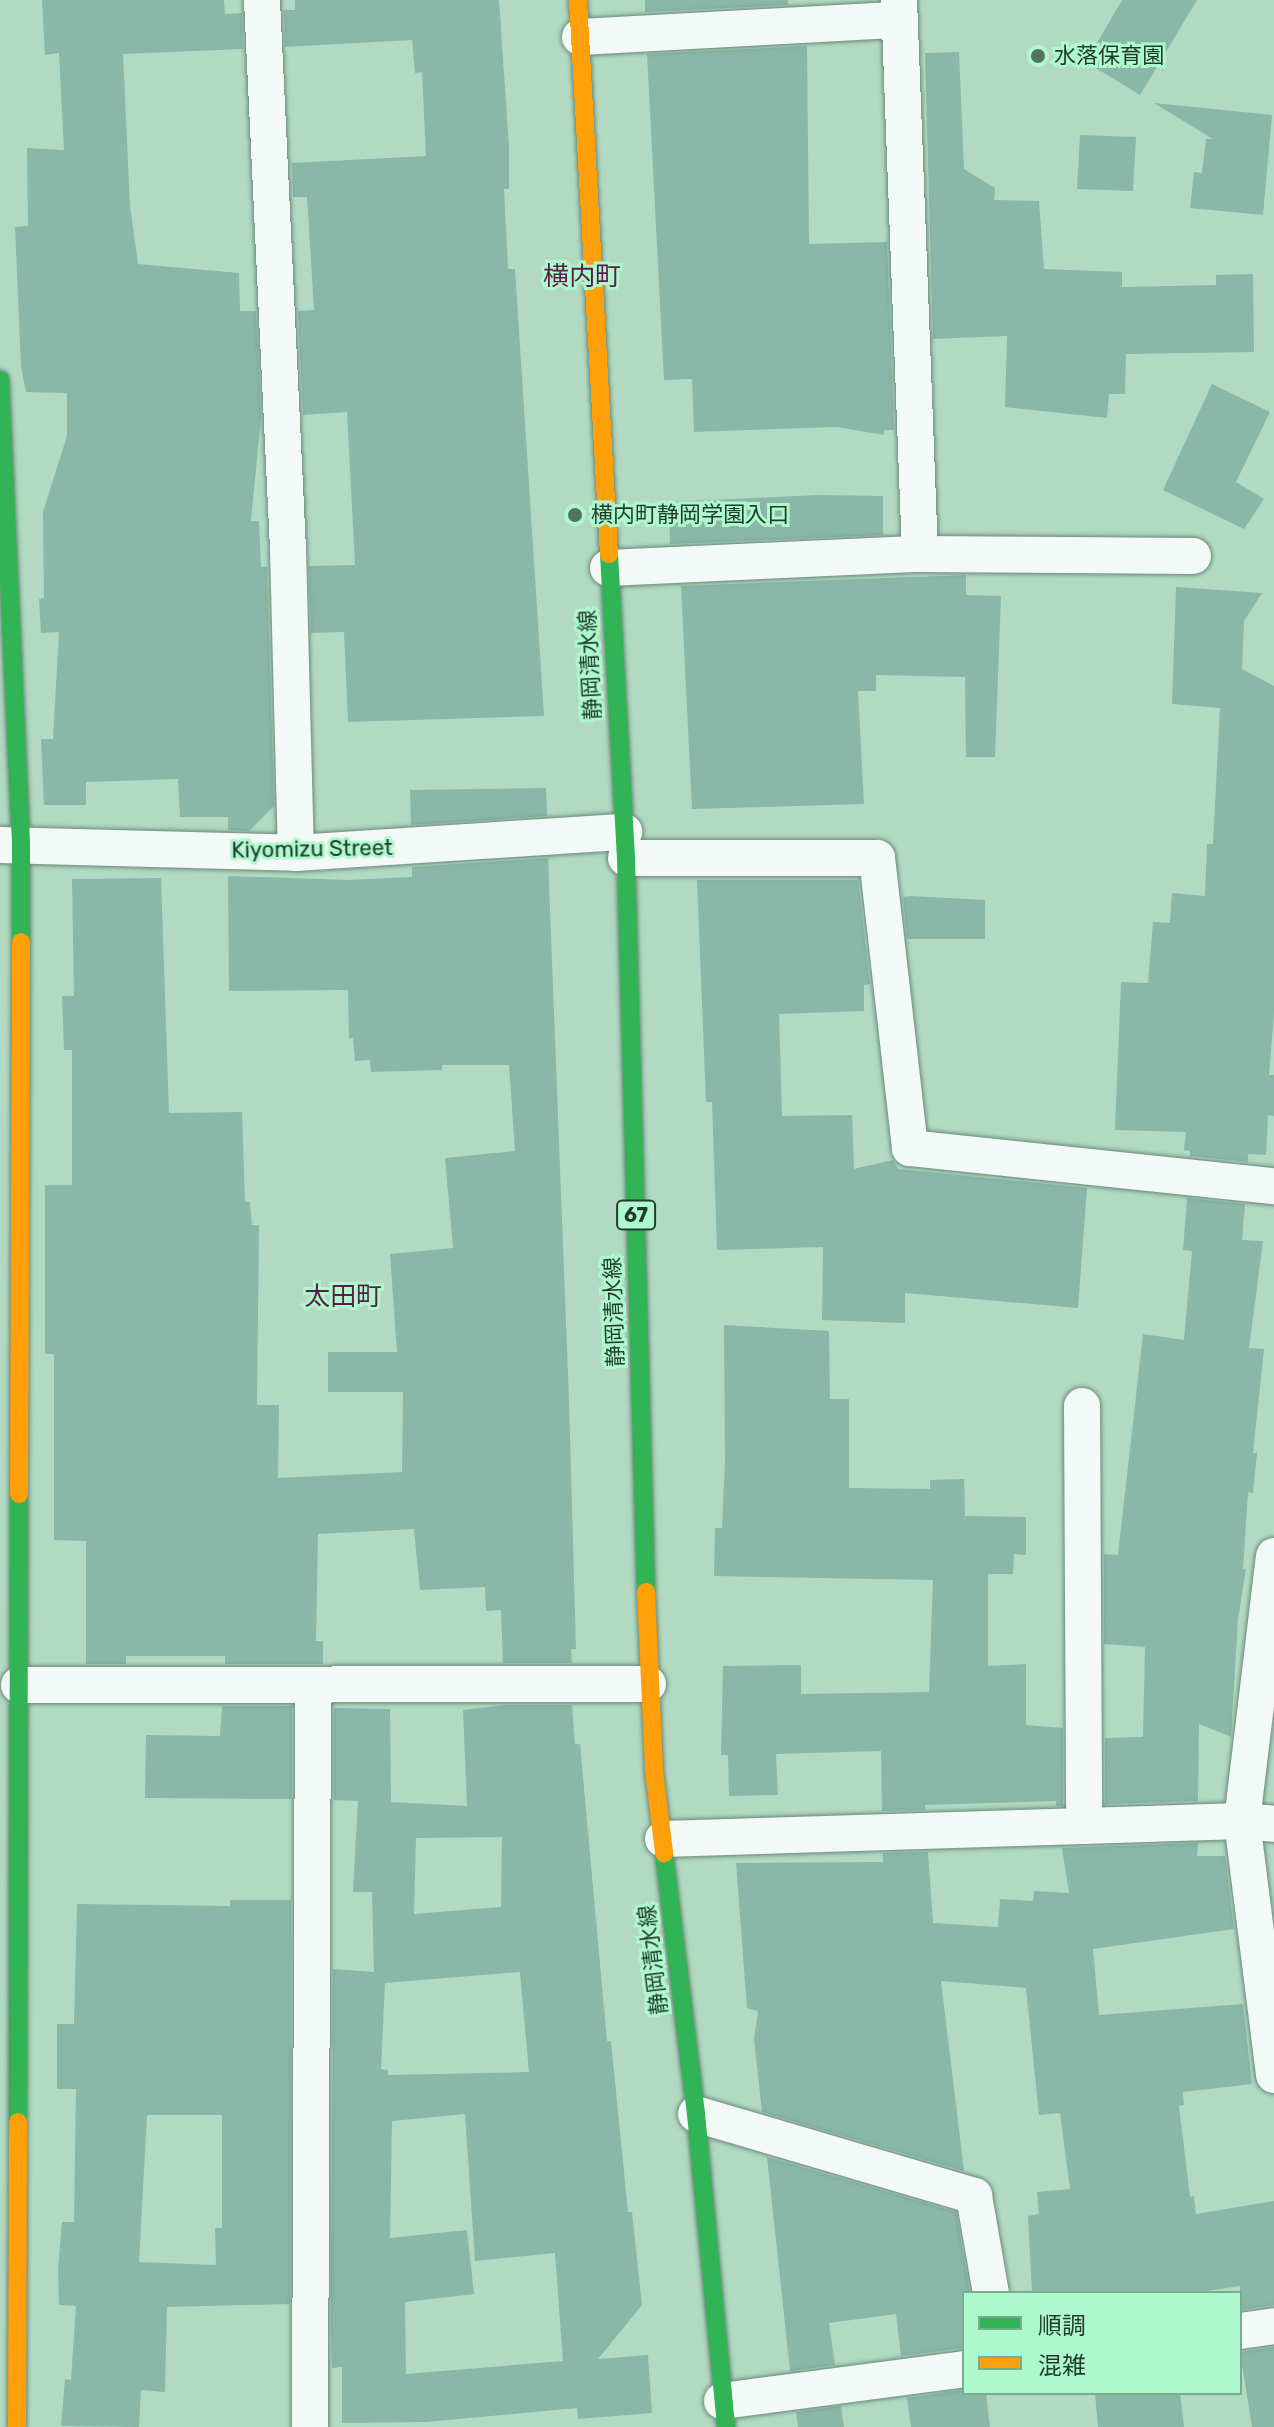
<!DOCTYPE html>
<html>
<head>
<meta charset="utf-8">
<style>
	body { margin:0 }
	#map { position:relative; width:1274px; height:2427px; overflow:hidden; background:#b2dac3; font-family:Rubik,"Noto Sans JP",sans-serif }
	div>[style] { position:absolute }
	.building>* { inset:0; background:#89b7a8 }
	.roads { filter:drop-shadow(0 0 2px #698a79) drop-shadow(0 0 2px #698a79) }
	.street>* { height:36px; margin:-18px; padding:0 18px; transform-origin:18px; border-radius:18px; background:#f3f9f6 }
	.fast>* { height:18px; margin:-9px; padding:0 9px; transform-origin:9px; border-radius:9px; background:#30b455 }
	.slow>* { height:18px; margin:-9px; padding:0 9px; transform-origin:9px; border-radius:9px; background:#ff9f0a }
	.dots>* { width:22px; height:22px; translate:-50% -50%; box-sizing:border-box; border:4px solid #aff8cd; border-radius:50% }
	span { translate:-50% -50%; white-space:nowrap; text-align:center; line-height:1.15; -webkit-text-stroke:6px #aff8cd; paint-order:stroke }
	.shield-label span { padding:2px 6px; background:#aff8cd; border:2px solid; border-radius:6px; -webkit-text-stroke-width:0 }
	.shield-label { font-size:20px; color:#1f3c2c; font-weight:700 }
	.poi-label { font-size:22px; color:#1f3c2c }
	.left { translate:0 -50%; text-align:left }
	.street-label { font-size:22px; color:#1f3c2c }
	.quarter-label { font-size:26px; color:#571e49 }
	.legend { position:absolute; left:962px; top:2291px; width:280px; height:104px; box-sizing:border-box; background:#aff8cd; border:2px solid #75ad8d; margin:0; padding:10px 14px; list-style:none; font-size:24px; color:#1f3c2c }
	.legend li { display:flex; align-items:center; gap:16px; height:40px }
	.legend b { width:40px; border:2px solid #75ad8d }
</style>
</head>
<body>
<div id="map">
	<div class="building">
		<i style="clip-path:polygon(42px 0,224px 0,225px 14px,242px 13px,243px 49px,123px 54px,130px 206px,138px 264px,239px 273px,240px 311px,256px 311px,261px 417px,251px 521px,259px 521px,261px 567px,267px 567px,274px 806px,249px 831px,228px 830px,228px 817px,180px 817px,178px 779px,86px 782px,86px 805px,44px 805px,41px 739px,53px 739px,59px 632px,41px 633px,39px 599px,44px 598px,43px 512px,67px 436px,67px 393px,26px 392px,21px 366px,15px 227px,28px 226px,27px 148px,64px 150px,59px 53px,45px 55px)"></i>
		<i style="clip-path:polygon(295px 0,499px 0,509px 147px,509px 189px,504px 189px,508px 269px,515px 269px,544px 716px,348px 722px,344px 632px,311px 633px,309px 566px,355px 565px,347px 412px,303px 415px,298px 311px,314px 310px,307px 197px,293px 197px,292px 163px,426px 156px,422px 72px,415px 73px,412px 40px,285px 47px,284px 10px,295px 10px)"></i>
		<i style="clip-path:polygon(645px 0,788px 0,788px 5px,645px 12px)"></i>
		<i style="clip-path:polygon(1122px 0,1197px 0,1140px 95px,1086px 62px)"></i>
		<i style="clip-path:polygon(807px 46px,809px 244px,887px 242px,894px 430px,884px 430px,884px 435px,837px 427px,694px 432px,692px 379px,664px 380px,647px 54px)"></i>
		<i style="clip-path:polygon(959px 52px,964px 169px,995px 188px,994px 200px,1039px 201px,1044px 269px,1122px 272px,1122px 287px,1216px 285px,1216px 275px,1253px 274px,1254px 352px,1126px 354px,1125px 394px,1109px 394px,1107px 418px,1005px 407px,1007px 336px,933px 339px,925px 53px)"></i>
		<i style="clip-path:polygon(1154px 103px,1272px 115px,1263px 215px,1190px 208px,1194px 172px,1202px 173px,1206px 139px,1213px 139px)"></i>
		<i style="clip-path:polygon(1080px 135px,1136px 137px,1133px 191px,1077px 189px)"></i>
		<i style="clip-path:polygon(1212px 384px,1270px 412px,1236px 482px,1264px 499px,1244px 529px,1163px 490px)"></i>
		<i style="clip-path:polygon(818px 495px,883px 496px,883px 535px,670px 544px,669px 502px)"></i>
		<i style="clip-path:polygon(966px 575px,966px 595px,1001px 596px,995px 757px,966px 757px,965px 677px,876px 675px,876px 691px,858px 691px,864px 804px,692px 809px,681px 586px)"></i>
		<i style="clip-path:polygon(1176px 587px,1262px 593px,1244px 621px,1242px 669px,1274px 686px,1274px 1014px,1269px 1075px,1274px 1075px,1274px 1116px,1268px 1115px,1266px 1155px,1248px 1154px,1248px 1162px,1190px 1156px,1190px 1151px,1184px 1150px,1186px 1132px,1115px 1130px,1121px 982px,1148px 983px,1153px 922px,1170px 923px,1172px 893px,1205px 896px,1207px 844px,1213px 844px,1220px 708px,1172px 704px)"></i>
		<i style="clip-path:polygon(546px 788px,547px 816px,411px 825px,410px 790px)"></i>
		<i style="clip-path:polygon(548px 858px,569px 1400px,576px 1649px,571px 1649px,572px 1663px,503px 1663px,501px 1610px,486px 1611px,485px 1587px,420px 1590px,414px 1529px,318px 1534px,316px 1641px,323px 1641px,323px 1664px,225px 1664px,225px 1656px,126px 1656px,126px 1664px,86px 1664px,86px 1541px,54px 1540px,54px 1354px,45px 1354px,45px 1185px,72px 1185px,72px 1050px,64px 1050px,62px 996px,74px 996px,72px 879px,161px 878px,169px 1113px,242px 1112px,245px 1202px,250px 1202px,252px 1225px,259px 1225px,257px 1405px,279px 1405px,278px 1478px,402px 1472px,403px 1392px,328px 1392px,328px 1352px,397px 1352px,390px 1254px,453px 1248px,445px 1158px,515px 1151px,509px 1065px,442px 1065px,442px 1070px,371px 1072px,370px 1060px,355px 1061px,353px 1038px,349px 1038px,348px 990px,229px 991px,228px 876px,348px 880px,412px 877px,412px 867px)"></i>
		<i style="clip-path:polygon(697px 880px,858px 880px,870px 984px,864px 985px,864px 1011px,779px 1014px,782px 1116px,852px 1115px,854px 1169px,893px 1160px,898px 1169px,1087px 1188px,1078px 1308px,905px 1293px,905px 1323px,822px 1320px,823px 1247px,717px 1250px,712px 1102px,706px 1102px)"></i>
		<i style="clip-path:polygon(911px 896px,985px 900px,985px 939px,907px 939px,903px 897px)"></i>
		<i style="clip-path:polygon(1187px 1198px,1245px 1204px,1242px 1240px,1263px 1241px,1249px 1348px,1264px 1349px,1253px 1453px,1257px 1453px,1253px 1493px,1248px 1492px,1243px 1569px,1246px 1569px,1238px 1619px,1231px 1737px,1199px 1724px,1198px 1801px,1105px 1804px,1105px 1738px,1143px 1737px,1145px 1647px,1104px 1644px,1104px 1554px,1118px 1555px,1143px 1334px,1184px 1340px,1192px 1251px,1183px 1250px)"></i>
		<i style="clip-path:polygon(724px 1325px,829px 1331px,830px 1399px,849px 1399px,849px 1488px,930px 1489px,930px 1480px,964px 1479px,965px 1516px,1026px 1517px,1026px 1555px,1014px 1554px,1013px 1574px,988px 1574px,988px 1666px,1026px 1664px,1026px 1725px,1063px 1728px,1063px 1806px,1056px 1806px,1056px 1801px,925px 1805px,925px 1810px,882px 1811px,881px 1751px,776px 1754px,778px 1795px,729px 1796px,728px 1755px,721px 1755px,723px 1666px,801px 1665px,801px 1694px,929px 1692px,933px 1580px,714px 1576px,715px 1528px,722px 1528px,725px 1461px)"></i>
		<i style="clip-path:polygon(evenodd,505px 1705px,572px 1705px,575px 1744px,580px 1744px,607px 2041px,611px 2041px,628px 2212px,632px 2212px,642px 2305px,598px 2359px,648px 2355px,652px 2413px,578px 2419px,577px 2408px,426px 2422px,342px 2423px,342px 2367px,332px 2368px,331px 2328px,333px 1969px,374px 1972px,372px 1892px,353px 1892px,358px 1801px,334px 1800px,334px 1708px,390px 1709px,391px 1802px,467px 1806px,463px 1710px,505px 1705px,502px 1837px,501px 1907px,414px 1914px,416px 1838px,502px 1837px,505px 1705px,520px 1972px,529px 2072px,388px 2075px,388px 2070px,381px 2069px,385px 1983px,520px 1972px,505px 1705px,465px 2114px,475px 2261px,555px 2253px,563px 2361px,406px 2374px,405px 2302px,474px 2294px,467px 2230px,390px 2238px,392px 2121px,465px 2114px)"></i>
		<i style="clip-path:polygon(222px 1706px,292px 1706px,292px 1799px,145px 1798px,146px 1735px,220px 1736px)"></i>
		<i style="clip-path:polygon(1198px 1843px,1197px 1856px,1225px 1856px,1234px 1929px,1093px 1949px,1099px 2015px,1243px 2004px,1252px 2084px,1183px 2092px,1184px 2105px,1179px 2106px,1190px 2197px,1194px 2196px,1196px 2214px,1274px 2201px,1274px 2305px,1240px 2310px,1240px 2286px,1193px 2293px,1032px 2293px,1028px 2216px,1039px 2214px,1037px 2192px,1070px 2189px,1060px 2113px,1039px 2115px,1026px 1988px,941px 1981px,964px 2171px,762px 2112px,754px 2039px,758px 2011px,747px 2008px,736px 1863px,883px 1862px,883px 1853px,928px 1852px,933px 1923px,998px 1927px,1000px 1899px,1033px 1901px,1034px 1891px,1069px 1893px,1062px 1848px)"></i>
		<i style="clip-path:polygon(evenodd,230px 1900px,291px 1900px,290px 2304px,167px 2307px,165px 2392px,141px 2390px,139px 2427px,61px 2426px,65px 2379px,71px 2380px,76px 2306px,59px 2305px,58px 2270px,62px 2222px,74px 2222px,76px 2089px,57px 2089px,57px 2024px,74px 2024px,77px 1904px,230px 1906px,230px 1900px,147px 2115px,222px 2115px,222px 2228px,215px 2228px,216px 2265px,139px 2262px,147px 2115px)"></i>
		<i style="clip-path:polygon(767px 2157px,956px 2212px,970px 2293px,964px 2293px,964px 2348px,901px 2356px,896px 2314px,829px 2323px,835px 2365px,790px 2371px)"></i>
		<i style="clip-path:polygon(1274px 2347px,1274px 2427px,1252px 2427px,1240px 2352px)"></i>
		<i style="clip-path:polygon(964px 2390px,986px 2393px,990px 2427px,911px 2427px,907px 2398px)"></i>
		<i style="clip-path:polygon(1095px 2393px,1180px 2393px,1184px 2427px,1098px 2427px)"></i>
		<i style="clip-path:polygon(841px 2406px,844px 2427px,798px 2427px,796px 2412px)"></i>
	</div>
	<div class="roads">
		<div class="street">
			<i style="left:262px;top:0;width:551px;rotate:87.29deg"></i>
			<i style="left:288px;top:550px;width:303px;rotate:88.5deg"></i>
			<i style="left:899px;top:0;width:554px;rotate:87.83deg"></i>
			<i style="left:580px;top:37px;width:319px;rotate:-3.1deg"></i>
			<i style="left:608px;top:568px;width:312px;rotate:-2.6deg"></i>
			<i style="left:920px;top:554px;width:273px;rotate:0.4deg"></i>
			<i style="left:0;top:845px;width:296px;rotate:1.5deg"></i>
			<i style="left:296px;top:853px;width:329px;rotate:-3.7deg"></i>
			<i style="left:626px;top:858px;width:251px"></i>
			<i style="left:877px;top:858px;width:292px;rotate:83.5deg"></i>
			<i style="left:910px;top:1148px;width:366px;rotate:6deg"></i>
			<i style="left:1082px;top:1406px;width:420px;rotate:89.7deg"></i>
			<i style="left:1274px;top:1556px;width:267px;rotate:96.9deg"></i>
			<i style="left:1242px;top:1821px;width:256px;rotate:82.8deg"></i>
			<i style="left:19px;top:1685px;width:629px;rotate:-0.09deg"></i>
			<i style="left:663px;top:1839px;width:579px;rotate:-1.78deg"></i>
			<i style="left:1242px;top:1821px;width:32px;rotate:5deg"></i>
			<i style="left:696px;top:2114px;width:290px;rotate:16.4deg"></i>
			<i style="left:974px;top:2196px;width:98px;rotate:80.1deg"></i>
			<i style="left:1240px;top:2331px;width:34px;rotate:-8deg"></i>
			<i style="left:722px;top:2401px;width:244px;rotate:-7.5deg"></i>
			<i style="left:310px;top:2427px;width:742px;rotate:-89.77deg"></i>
		</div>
		<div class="fast">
			<i style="left:0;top:380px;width:465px;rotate:87.4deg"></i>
			<i style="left:21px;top:845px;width:97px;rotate:90deg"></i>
			<i style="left:609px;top:554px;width:304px;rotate:86.8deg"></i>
			<i style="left:626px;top:858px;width:734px;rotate:88.44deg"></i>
			<i style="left:664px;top:1853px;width:263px;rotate:83deg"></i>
			<i style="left:696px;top:2114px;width:314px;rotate:84.5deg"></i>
			<i style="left:18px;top:2122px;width:628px;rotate:-89.91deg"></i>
		</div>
		<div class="slow">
			<i style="left:578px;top:0;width:555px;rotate:86.8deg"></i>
			<i style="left:19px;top:1494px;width:552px;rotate:-89.79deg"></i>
			<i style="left:646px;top:1592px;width:179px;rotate:87.4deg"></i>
			<i style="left:654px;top:1771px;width:83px;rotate:83deg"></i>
			<i style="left:17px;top:2427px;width:305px;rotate:-89.8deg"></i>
		</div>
	</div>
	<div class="dots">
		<i style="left:1038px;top:56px;background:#527361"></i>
		<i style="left:575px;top:515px;background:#527361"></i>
	</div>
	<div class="shield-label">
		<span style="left:636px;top:1215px">67</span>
	</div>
	<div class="poi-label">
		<span class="left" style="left:1054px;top:56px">水落保育園</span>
		<span class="left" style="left:591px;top:515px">横内町静岡学園入口</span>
	</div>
	<div class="street-label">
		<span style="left:590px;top:665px;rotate:-93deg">静岡清水線</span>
		<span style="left:312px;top:849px;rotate:-1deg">Kiyomizu Street</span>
		<span style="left:614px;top:1312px;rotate:-92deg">静岡清水線</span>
		<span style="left:653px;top:1960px;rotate:-97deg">静岡清水線</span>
	</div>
	<div class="quarter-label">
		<span style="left:582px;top:277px">横内町</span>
		<span style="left:343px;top:1297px">太田町</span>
	</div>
	<ul class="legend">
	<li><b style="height:10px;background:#30b455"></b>順調</li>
	<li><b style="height:10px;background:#ff9f0a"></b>混雑</li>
	</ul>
</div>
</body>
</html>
